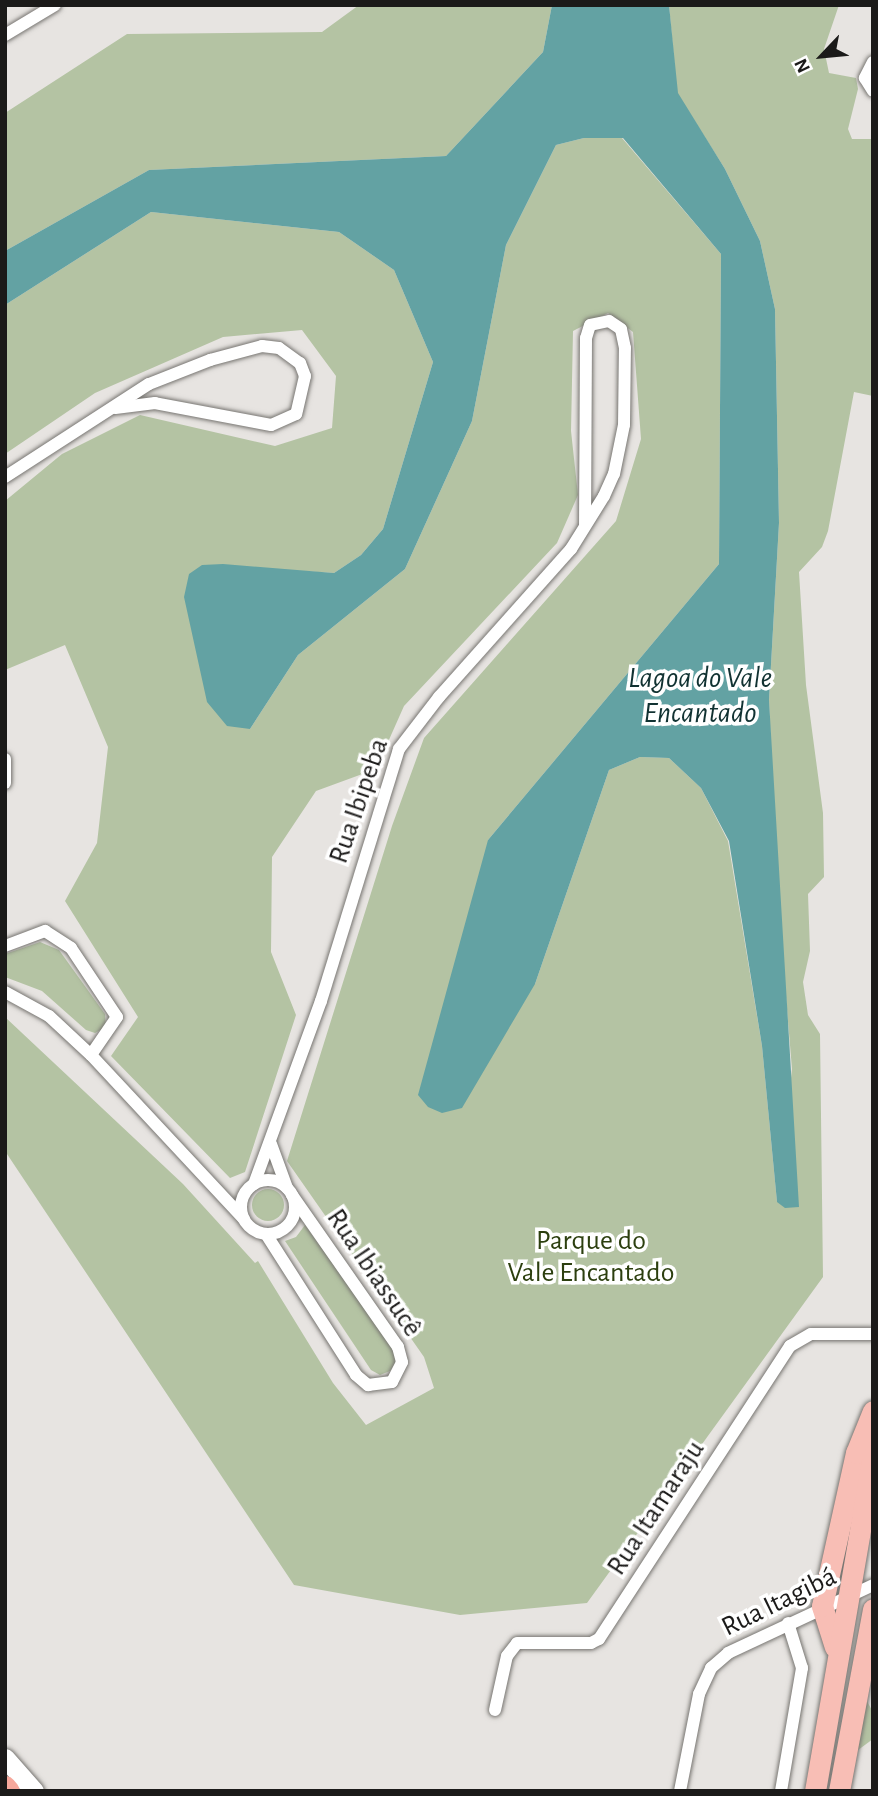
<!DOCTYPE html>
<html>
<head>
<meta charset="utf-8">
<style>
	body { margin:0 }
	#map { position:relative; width:878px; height:1796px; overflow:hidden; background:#e7e4e1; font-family:"Alegreya Sans",sans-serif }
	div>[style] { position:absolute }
	.green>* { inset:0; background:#b4c3a3 }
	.round { border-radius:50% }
	.water>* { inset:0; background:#63a2a3 }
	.roads { filter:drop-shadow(0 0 2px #777571) drop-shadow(0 0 2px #777571) }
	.minor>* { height:12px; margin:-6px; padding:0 6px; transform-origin:6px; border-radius:6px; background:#fff }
	.minor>.ring { margin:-6px; padding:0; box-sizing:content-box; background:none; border:12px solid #fff; border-radius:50% }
	.secondary>* { height:19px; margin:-9.5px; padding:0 9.5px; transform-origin:9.5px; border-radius:9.5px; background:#fff }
	.primary>* { height:21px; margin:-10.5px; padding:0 10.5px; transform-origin:10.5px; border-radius:10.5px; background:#f8beb5 }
	.trunk>* { height:21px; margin:-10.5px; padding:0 10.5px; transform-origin:10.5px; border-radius:10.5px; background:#f6a89c }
	span { translate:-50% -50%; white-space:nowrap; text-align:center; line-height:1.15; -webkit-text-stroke:7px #fff; paint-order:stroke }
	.street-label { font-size:28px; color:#1b1a19 }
	.park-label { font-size:28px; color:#2c3f0f }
	.water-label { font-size:30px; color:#113232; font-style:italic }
	.frame { position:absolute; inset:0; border:7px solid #1b1a19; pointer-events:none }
	.north { position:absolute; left:787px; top:21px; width:70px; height:70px; -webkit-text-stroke:5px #fff; paint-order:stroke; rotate:244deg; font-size:19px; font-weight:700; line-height:28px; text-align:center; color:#1b1a19 }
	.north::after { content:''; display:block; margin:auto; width:24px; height:32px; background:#1b1a19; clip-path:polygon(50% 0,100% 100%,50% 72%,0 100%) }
</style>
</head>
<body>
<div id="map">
	<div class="green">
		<i style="clip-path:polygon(359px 5px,552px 5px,543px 52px,446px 156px,149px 170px,5px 251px,5px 113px,127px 34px,322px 32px)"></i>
		<i style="clip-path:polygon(669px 5px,839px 5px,824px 49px,829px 73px,856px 78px,858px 89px,848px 129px,852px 139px,873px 139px,873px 396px,854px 392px,828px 531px,822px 547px,799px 572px,806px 685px,823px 813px,824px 877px,808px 894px,810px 951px,803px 982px,808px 1015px,820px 1034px,823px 1277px,587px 1603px,460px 1615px,294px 1585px,5px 1151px,5px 1017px,183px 1184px,255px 1263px,258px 1261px,333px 1383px,366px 1425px,434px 1388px,424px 1357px,287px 1161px,392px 826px,424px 738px,616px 521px,641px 439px,633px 332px,608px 313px,573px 331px,571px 431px,578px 495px,557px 543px,404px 706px,376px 769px,316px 791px,272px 857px,271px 952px,296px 1015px,245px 1172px,230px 1178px,111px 1056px,138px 1017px,65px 901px,97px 843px,108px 747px,65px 645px,5px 670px,5px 501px,62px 454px,140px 415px,275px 446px,332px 428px,336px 376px,302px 330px,223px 337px,95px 393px,5px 454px,5px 305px,151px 212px,339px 232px,394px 270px,433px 362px,383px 529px,361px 555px,334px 573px,202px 565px,250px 729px,298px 655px,405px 569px,472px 421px,506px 245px,556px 145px,584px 138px,622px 138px,721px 254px,719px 564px,488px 840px,535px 984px,609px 770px,640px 757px,669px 758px,701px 788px,728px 841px,762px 1046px,777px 1202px,792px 1069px,776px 877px,769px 700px,779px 523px,775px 309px,760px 241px,725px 169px,677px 93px)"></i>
		<i style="clip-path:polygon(40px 942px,59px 950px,105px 1014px,106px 1027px,95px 1033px,86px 1030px,42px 991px,5px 977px,5px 954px)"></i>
		<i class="round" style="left:252px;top:1189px;width:32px;height:32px"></i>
		<i style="clip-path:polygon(305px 1225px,395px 1350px,396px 1362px,390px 1371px,380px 1375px,371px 1370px,285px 1241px,296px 1237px)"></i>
		<i style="clip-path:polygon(864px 1696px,873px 1712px,873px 1739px,854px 1753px)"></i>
	</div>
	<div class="water">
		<i style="clip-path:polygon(552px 5px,669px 5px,678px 93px,725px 169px,760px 241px,775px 309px,779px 523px,769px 700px,799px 1207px,785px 1208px,777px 1202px,762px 1046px,729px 841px,701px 788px,669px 758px,640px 757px,609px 770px,535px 984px,462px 1108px,442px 1113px,428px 1107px,418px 1095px,488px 840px,719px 564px,721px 254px,623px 138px,584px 138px,556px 145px,506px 245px,472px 421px,405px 569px,298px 655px,250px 729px,227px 726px,207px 702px,184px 597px,189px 574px,202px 565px,223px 564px,334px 573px,361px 555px,383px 529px,433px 362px,394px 270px,339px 232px,151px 212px,5px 305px,5px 251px,149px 170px,446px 156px,543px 52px)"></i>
	</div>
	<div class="roads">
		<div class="minor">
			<i style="left:5px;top:35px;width:58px;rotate:-31deg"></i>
			<i style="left:873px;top:62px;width:18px;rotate:117deg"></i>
			<i style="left:865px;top:78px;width:15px;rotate:58deg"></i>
			<i style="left:5px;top:477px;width:171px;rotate:-32.9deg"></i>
			<i style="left:149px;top:384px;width:66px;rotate:-21.5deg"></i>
			<i style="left:210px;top:360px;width:54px;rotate:-15.1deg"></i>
			<i style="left:262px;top:346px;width:17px;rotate:7deg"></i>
			<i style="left:279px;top:348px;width:26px;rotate:36deg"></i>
			<i style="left:300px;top:363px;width:14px;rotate:69deg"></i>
			<i style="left:305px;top:376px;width:39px;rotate:103deg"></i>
			<i style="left:296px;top:414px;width:27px;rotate:156deg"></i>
			<i style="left:271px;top:425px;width:118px;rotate:-169.3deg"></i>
			<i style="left:155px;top:403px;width:40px;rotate:172.9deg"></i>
			<i style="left:5px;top:759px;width:24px;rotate:90deg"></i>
			<i style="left:5px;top:946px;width:43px;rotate:-20.6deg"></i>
			<i style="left:45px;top:931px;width:31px;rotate:33deg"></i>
			<i style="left:71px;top:948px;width:83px;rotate:56.3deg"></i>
			<i style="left:117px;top:1017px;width:46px;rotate:124.4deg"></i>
			<i style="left:5px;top:992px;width:50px;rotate:28.6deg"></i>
			<i style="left:49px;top:1016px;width:57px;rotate:42.9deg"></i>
			<i style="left:91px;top:1055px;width:224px;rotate:47deg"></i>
			<i style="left:271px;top:1144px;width:47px;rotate:70deg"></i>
			<i class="ring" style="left:241px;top:1180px;width:42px;height:42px"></i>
			<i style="left:254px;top:1184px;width:195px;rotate:-69.9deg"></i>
			<i style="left:321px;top:1001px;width:264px;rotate:-72.8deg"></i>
			<i style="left:399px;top:749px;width:66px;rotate:-52.4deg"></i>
			<i style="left:439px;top:697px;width:198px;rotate:-48.3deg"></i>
			<i style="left:571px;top:549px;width:62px;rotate:-58.1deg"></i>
			<i style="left:604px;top:496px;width:24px;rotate:-66deg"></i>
			<i style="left:614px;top:474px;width:50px;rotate:-78.5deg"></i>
			<i style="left:624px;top:425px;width:77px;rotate:-89.3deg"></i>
			<i style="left:625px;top:348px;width:19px;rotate:-102deg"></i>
			<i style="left:621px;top:329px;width:14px;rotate:-146deg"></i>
			<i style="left:609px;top:321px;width:19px;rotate:168deg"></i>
			<i style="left:590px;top:325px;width:14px;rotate:107deg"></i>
			<i style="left:586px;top:338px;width:187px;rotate:90.3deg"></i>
			<i style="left:266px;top:1234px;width:167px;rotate:57.4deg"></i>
			<i style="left:356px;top:1375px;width:16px;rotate:40deg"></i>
			<i style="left:368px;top:1385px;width:24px;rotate:-7deg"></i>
			<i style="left:392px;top:1382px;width:22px;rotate:-63deg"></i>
			<i style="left:402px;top:1362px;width:16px;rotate:-105deg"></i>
			<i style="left:398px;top:1347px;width:185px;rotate:-124.9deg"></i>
			<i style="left:495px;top:1710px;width:55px;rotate:-77.5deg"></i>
			<i style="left:507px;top:1656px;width:16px;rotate:-52deg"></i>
			<i style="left:517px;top:1643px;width:74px"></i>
			<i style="left:591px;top:1643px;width:9px;rotate:-27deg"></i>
			<i style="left:599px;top:1639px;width:350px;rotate:-56.9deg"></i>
			<i style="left:790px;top:1346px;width:24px;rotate:-30deg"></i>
			<i style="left:811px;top:1334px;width:62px"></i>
			<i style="left:680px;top:1791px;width:99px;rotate:-78.9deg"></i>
			<i style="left:699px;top:1694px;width:29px;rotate:-65deg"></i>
			<i style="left:711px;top:1668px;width:23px;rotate:-41deg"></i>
			<i style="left:728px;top:1653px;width:160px;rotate:-25.1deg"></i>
			<i style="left:781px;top:1791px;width:125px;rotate:-80.3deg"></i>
			<i style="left:802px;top:1668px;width:47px;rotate:-107.3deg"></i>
		</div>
		<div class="secondary">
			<i style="left:5px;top:1758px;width:44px;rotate:48.7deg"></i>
		</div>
		<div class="primary">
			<i style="left:835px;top:1647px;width:43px;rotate:-107.6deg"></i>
			<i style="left:822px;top:1606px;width:157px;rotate:-77.5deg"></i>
			<i style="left:856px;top:1453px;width:45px;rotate:-68deg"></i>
			<i style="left:815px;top:1791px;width:341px;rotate:-80.2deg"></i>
			<i style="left:839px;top:1791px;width:185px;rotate:-79.4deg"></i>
		</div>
		<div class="trunk">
			<i style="left:5px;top:1786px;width:6px;rotate:51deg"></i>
		</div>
	</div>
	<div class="street-label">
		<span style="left:359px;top:801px;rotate:-71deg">Rua Ibipeba</span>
		<span style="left:374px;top:1273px;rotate:56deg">Rua Ibiassucê</span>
		<span style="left:656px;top:1508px;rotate:-57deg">Rua Itamaraju</span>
		<span style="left:779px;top:1602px;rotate:-26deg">Rua Itagibá</span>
	</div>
	<div class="park-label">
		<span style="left:591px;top:1257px">Parque do<br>Vale Encantado</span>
	</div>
	<div class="water-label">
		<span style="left:700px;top:695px">Lagoa do Vale<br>Encantado</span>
	</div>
	<div class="frame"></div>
	<div class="north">N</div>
</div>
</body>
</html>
